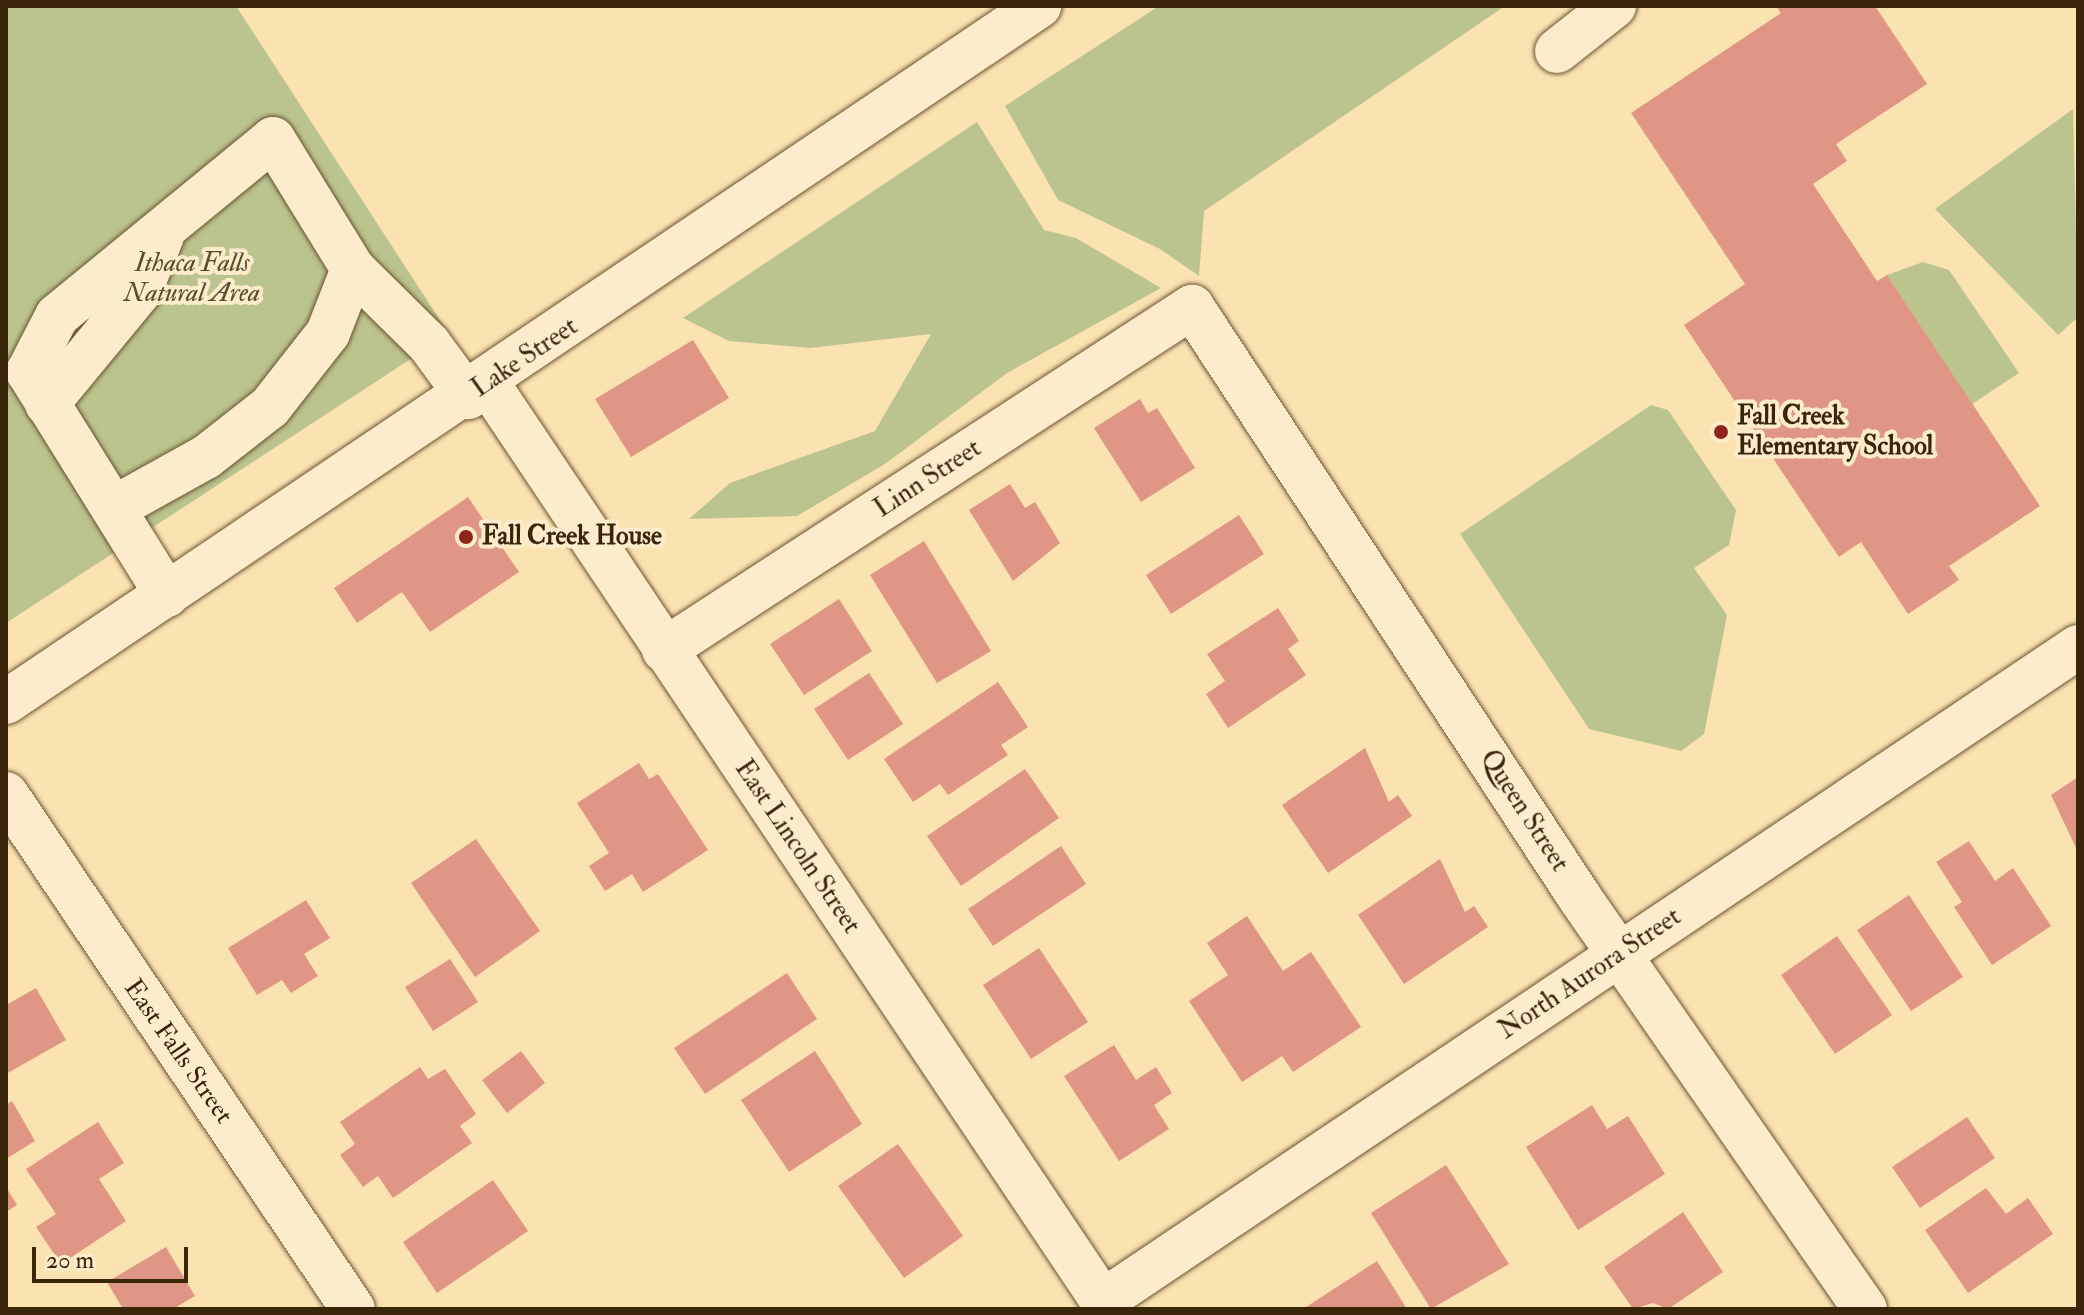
<!DOCTYPE html>
<html>
<head>
<meta charset="utf-8">
<style>
	body { margin:0 }
	#map { position:relative; width:2084px; height:1315px; overflow:hidden; background:#fbe2b1; font-family:"IM FELL Double Pica",serif }
	div>[style] { position:absolute }
	.green>* { inset:0; background:#bbc48e }
	.building>* { inset:0; background:#e09685 }
	.roads { filter:drop-shadow(0 0 2px #6a5432) drop-shadow(0 0 2px #6a5432) }
	.minor>* { height:44px; margin:-22px; padding:0 22px; transform-origin:22px; border-radius:22px; background:#fceccc }
	.dots>* { width:22px; height:22px; translate:-50% -50%; box-sizing:border-box; border:4px solid #fceccc; border-radius:50% }
	span { translate:-50% -50%; white-space:nowrap; text-align:center; line-height:1.15; -webkit-text-stroke:8px #fceccc; paint-order:stroke }
	.park-label { font-size:26px; color:#5a4d2a; font-style:italic }
	.street-label { font-size:26px; color:#392508 }
	.poi-label { font-size:26px; color:#392508; font-weight:700 }
	.left { translate:0 -50%; text-align:left }
	.frame { position:absolute; inset:0; border:8px solid #392508; pointer-events:none }
	.scale { position:absolute; left:32px; top:1247px; width:156px; height:36px; box-sizing:border-box; border:4px solid #392508; border-top:0; padding-left:10px; font-size:24px; line-height:28px; white-space:nowrap; color:#392508; -webkit-text-stroke:6px #fceccc; paint-order:stroke }
</style>
</head>
<body>
<div id="map">
	<div class="green">
		<i style="clip-path:polygon(6px 6px,236px 6px,449px 334px,6px 623px)"></i>
		<i style="clip-path:polygon(1159px 6px,1505px 6px,1204px 211px,1199px 276px,1160px 249px,1058px 200px,1005px 106px)"></i>
		<i style="clip-path:polygon(2073px 109px,2078px 317px,2058px 335px,1935px 209px)"></i>
		<i style="clip-path:polygon(977px 122px,1044px 230px,1076px 238px,1161px 288px,1007px 373px,885px 464px,797px 516px,689px 519px,730px 483px,875px 431px,931px 334px,810px 348px,729px 341px,683px 318px)"></i>
		<i style="clip-path:polygon(1923px 262px,1949px 270px,2019px 373px,1972px 404px,1887px 275px)"></i>
		<i style="clip-path:polygon(1651px 405px,1668px 410px,1736px 510px,1729px 545px,1694px 568px,1727px 615px,1704px 734px,1681px 751px,1589px 729px,1460px 534px)"></i>
	</div>
	<div class="building">
		<i style="clip-path:polygon(1776px 6px,1875px 6px,1927px 84px,1836px 144px,1847px 161px,1813px 184px,1877px 281px,1887px 275px,2040px 506px,1949px 566px,1959px 580px,1908px 614px,1861px 542px,1839px 557px,1684px 325px,1745px 284px,1631px 113px,1781px 13px)"></i>
		<i style="clip-path:polygon(693px 340px,729px 398px,631px 457px,595px 399px)"></i>
		<i style="clip-path:polygon(1140px 399px,1148px 413px,1157px 408px,1195px 468px,1141px 502px,1094px 428px)"></i>
		<i style="clip-path:polygon(1010px 484px,1025px 508px,1035px 502px,1060px 543px,1013px 581px,969px 510px)"></i>
		<i style="clip-path:polygon(468px 497px,519px 572px,430px 632px,402px 592px,357px 623px,334px 588px)"></i>
		<i style="clip-path:polygon(1239px 515px,1264px 554px,1171px 614px,1146px 575px)"></i>
		<i style="clip-path:polygon(924px 541px,991px 651px,937px 683px,870px 575px)"></i>
		<i style="clip-path:polygon(839px 599px,872px 651px,804px 695px,770px 644px)"></i>
		<i style="clip-path:polygon(1278px 608px,1299px 641px,1288px 649px,1306px 675px,1228px 728px,1206px 694px,1225px 681px,1207px 654px)"></i>
		<i style="clip-path:polygon(869px 673px,903px 724px,848px 760px,814px 709px)"></i>
		<i style="clip-path:polygon(998px 682px,1028px 727px,1001px 745px,1008px 755px,948px 795px,940px 784px,913px 802px,884px 759px)"></i>
		<i style="clip-path:polygon(1365px 748px,1389px 802px,1398px 795px,1412px 816px,1328px 873px,1282px 805px)"></i>
		<i style="clip-path:polygon(639px 763px,649px 779px,658px 774px,708px 850px,643px 892px,632px 874px,605px 891px,589px 866px,609px 853px,577px 803px)"></i>
		<i style="clip-path:polygon(1025px 769px,1059px 818px,961px 886px,927px 836px)"></i>
		<i style="clip-path:polygon(2078px 777px,2078px 852px,2051px 795px)"></i>
		<i style="clip-path:polygon(476px 839px,540px 931px,475px 977px,411px 883px)"></i>
		<i style="clip-path:polygon(1969px 841px,1995px 881px,2013px 868px,2051px 926px,1992px 965px,1954px 907px,1962px 902px,1936px 862px)"></i>
		<i style="clip-path:polygon(1061px 846px,1086px 884px,993px 946px,968px 909px)"></i>
		<i style="clip-path:polygon(1440px 859px,1465px 912px,1474px 906px,1488px 927px,1404px 984px,1358px 915px)"></i>
		<i style="clip-path:polygon(1909px 895px,1963px 977px,1911px 1011px,1857px 930px)"></i>
		<i style="clip-path:polygon(306px 900px,330px 938px,304px 954px,318px 976px,291px 993px,282px 980px,257px 995px,228px 948px)"></i>
		<i style="clip-path:polygon(1247px 916px,1283px 971px,1311px 952px,1361px 1027px,1293px 1072px,1282px 1056px,1242px 1082px,1189px 1001px,1228px 975px,1207px 943px)"></i>
		<i style="clip-path:polygon(1837px 936px,1892px 1015px,1835px 1054px,1781px 975px)"></i>
		<i style="clip-path:polygon(1039px 948px,1088px 1022px,1031px 1059px,983px 985px)"></i>
		<i style="clip-path:polygon(450px 959px,478px 1002px,433px 1031px,405px 987px)"></i>
		<i style="clip-path:polygon(787px 973px,817px 1019px,705px 1094px,674px 1048px)"></i>
		<i style="clip-path:polygon(36px 988px,66px 1040px,6px 1074px,6px 1005px)"></i>
		<i style="clip-path:polygon(1114px 1045px,1136px 1080px,1156px 1067px,1172px 1093px,1154px 1105px,1169px 1129px,1119px 1161px,1064px 1076px)"></i>
		<i style="clip-path:polygon(521px 1051px,545px 1083px,507px 1113px,482px 1080px)"></i>
		<i style="clip-path:polygon(815px 1051px,862px 1124px,789px 1172px,741px 1100px)"></i>
		<i style="clip-path:polygon(420px 1067px,428px 1079px,445px 1069px,476px 1114px,460px 1126px,472px 1143px,393px 1198px,378px 1176px,363px 1187px,340px 1155px,355px 1144px,340px 1122px)"></i>
		<i style="clip-path:polygon(12px 1101px,35px 1141px,6px 1159px,6px 1105px)"></i>
		<i style="clip-path:polygon(1592px 1105px,1607px 1129px,1628px 1116px,1665px 1174px,1578px 1230px,1526px 1147px)"></i>
		<i style="clip-path:polygon(1967px 1117px,1995px 1158px,1920px 1208px,1892px 1167px)"></i>
		<i style="clip-path:polygon(98px 1122px,124px 1163px,99px 1179px,126px 1221px,61px 1264px,36px 1227px,56px 1214px,26px 1169px)"></i>
		<i style="clip-path:polygon(898px 1144px,963px 1236px,904px 1278px,838px 1186px)"></i>
		<i style="clip-path:polygon(1446px 1165px,1509px 1264px,1431px 1309px,1371px 1213px)"></i>
		<i style="clip-path:polygon(493px 1180px,528px 1231px,437px 1293px,403px 1242px)"></i>
		<i style="clip-path:polygon(6px 1187px,17px 1205px,6px 1212px)"></i>
		<i style="clip-path:polygon(1986px 1188px,2006px 1214px,2028px 1198px,2053px 1234px,1968px 1293px,1925px 1230px)"></i>
		<i style="clip-path:polygon(1683px 1212px,1723px 1272px,1668px 1309px,1653px 1303px,1633px 1309px,1604px 1267px)"></i>
		<i style="clip-path:polygon(166px 1247px,195px 1296px,173px 1309px,123px 1309px,107px 1282px)"></i>
		<i style="clip-path:polygon(1377px 1261px,1407px 1309px,1303px 1309px)"></i>
	</div>
	<div class="roads">
		<div class="minor">
			<i style="left:1557px;top:51px;width:73px;rotate:-38.3deg"></i>
			<i style="left:488px;top:384px;width:1114px;rotate:56.17deg"></i>
			<i style="left:47px;top:404px;width:146px;rotate:-50.5deg"></i>
			<i style="left:140px;top:291px;width:59px;rotate:-68.2deg"></i>
			<i style="left:114px;top:508px;width:105px;rotate:-29deg"></i>
			<i style="left:206px;top:457px;width:81px;rotate:-38deg"></i>
			<i style="left:270px;top:407px;width:94px;rotate:-51.9deg"></i>
			<i style="left:328px;top:333px;width:69px;rotate:-68.7deg"></i>
			<i style="left:167px;top:595px;width:263px;rotate:-121.9deg"></i>
			<i style="left:28px;top:372px;width:63px;rotate:-62.6deg"></i>
			<i style="left:57px;top:316px;width:279px;rotate:-39.3deg"></i>
			<i style="left:273px;top:139px;width:153px;rotate:58.4deg"></i>
			<i style="left:353px;top:269px;width:107px;rotate:44.6deg"></i>
			<i style="left:429px;top:344px;width:66px;rotate:53.7deg"></i>
			<i style="left:664px;top:650px;width:630px;rotate:-33.01deg"></i>
			<i style="left:1192px;top:307px;width:707px;rotate:56.71deg"></i>
			<i style="left:1580px;top:898px;width:500px;rotate:55.26deg"></i>
			<i style="left:6px;top:702px;width:1246px;rotate:-33.97deg"></i>
			<i style="left:6px;top:794px;width:621px;rotate:56.03deg"></i>
			<i style="left:1103px;top:1301px;width:1174px;rotate:-33.85deg"></i>
		</div>
	</div>
	<div class="dots">
		<i style="left:1721px;top:432px;background:#8f2418"></i>
		<i style="left:466px;top:537px;background:#8f2418"></i>
	</div>
	<div class="park-label">
		<span style="left:192px;top:279px">Ithaca Falls<br>Natural Area</span>
	</div>
	<div class="street-label">
		<span style="left:525px;top:358px;rotate:-34deg">Lake Street</span>
		<span style="left:928px;top:479px;rotate:-33deg">Linn Street</span>
		<span style="left:1524px;top:811px;rotate:57deg">Queen Street</span>
		<span style="left:797px;top:847px;rotate:56deg">East Lincoln Street</span>
		<span style="left:1590px;top:974px;rotate:-34deg">North Aurora Street</span>
		<span style="left:178px;top:1052px;rotate:55deg">East Falls Street</span>
	</div>
	<div class="poi-label">
		<span class="left" style="left:1737px;top:432px">Fall Creek<br>Elementary School</span>
		<span class="left" style="left:482px;top:537px">Fall Creek House</span>
	</div>
	<div class="frame"></div>
	<div class="scale">20 m</div>
</div>
</body>
</html>
